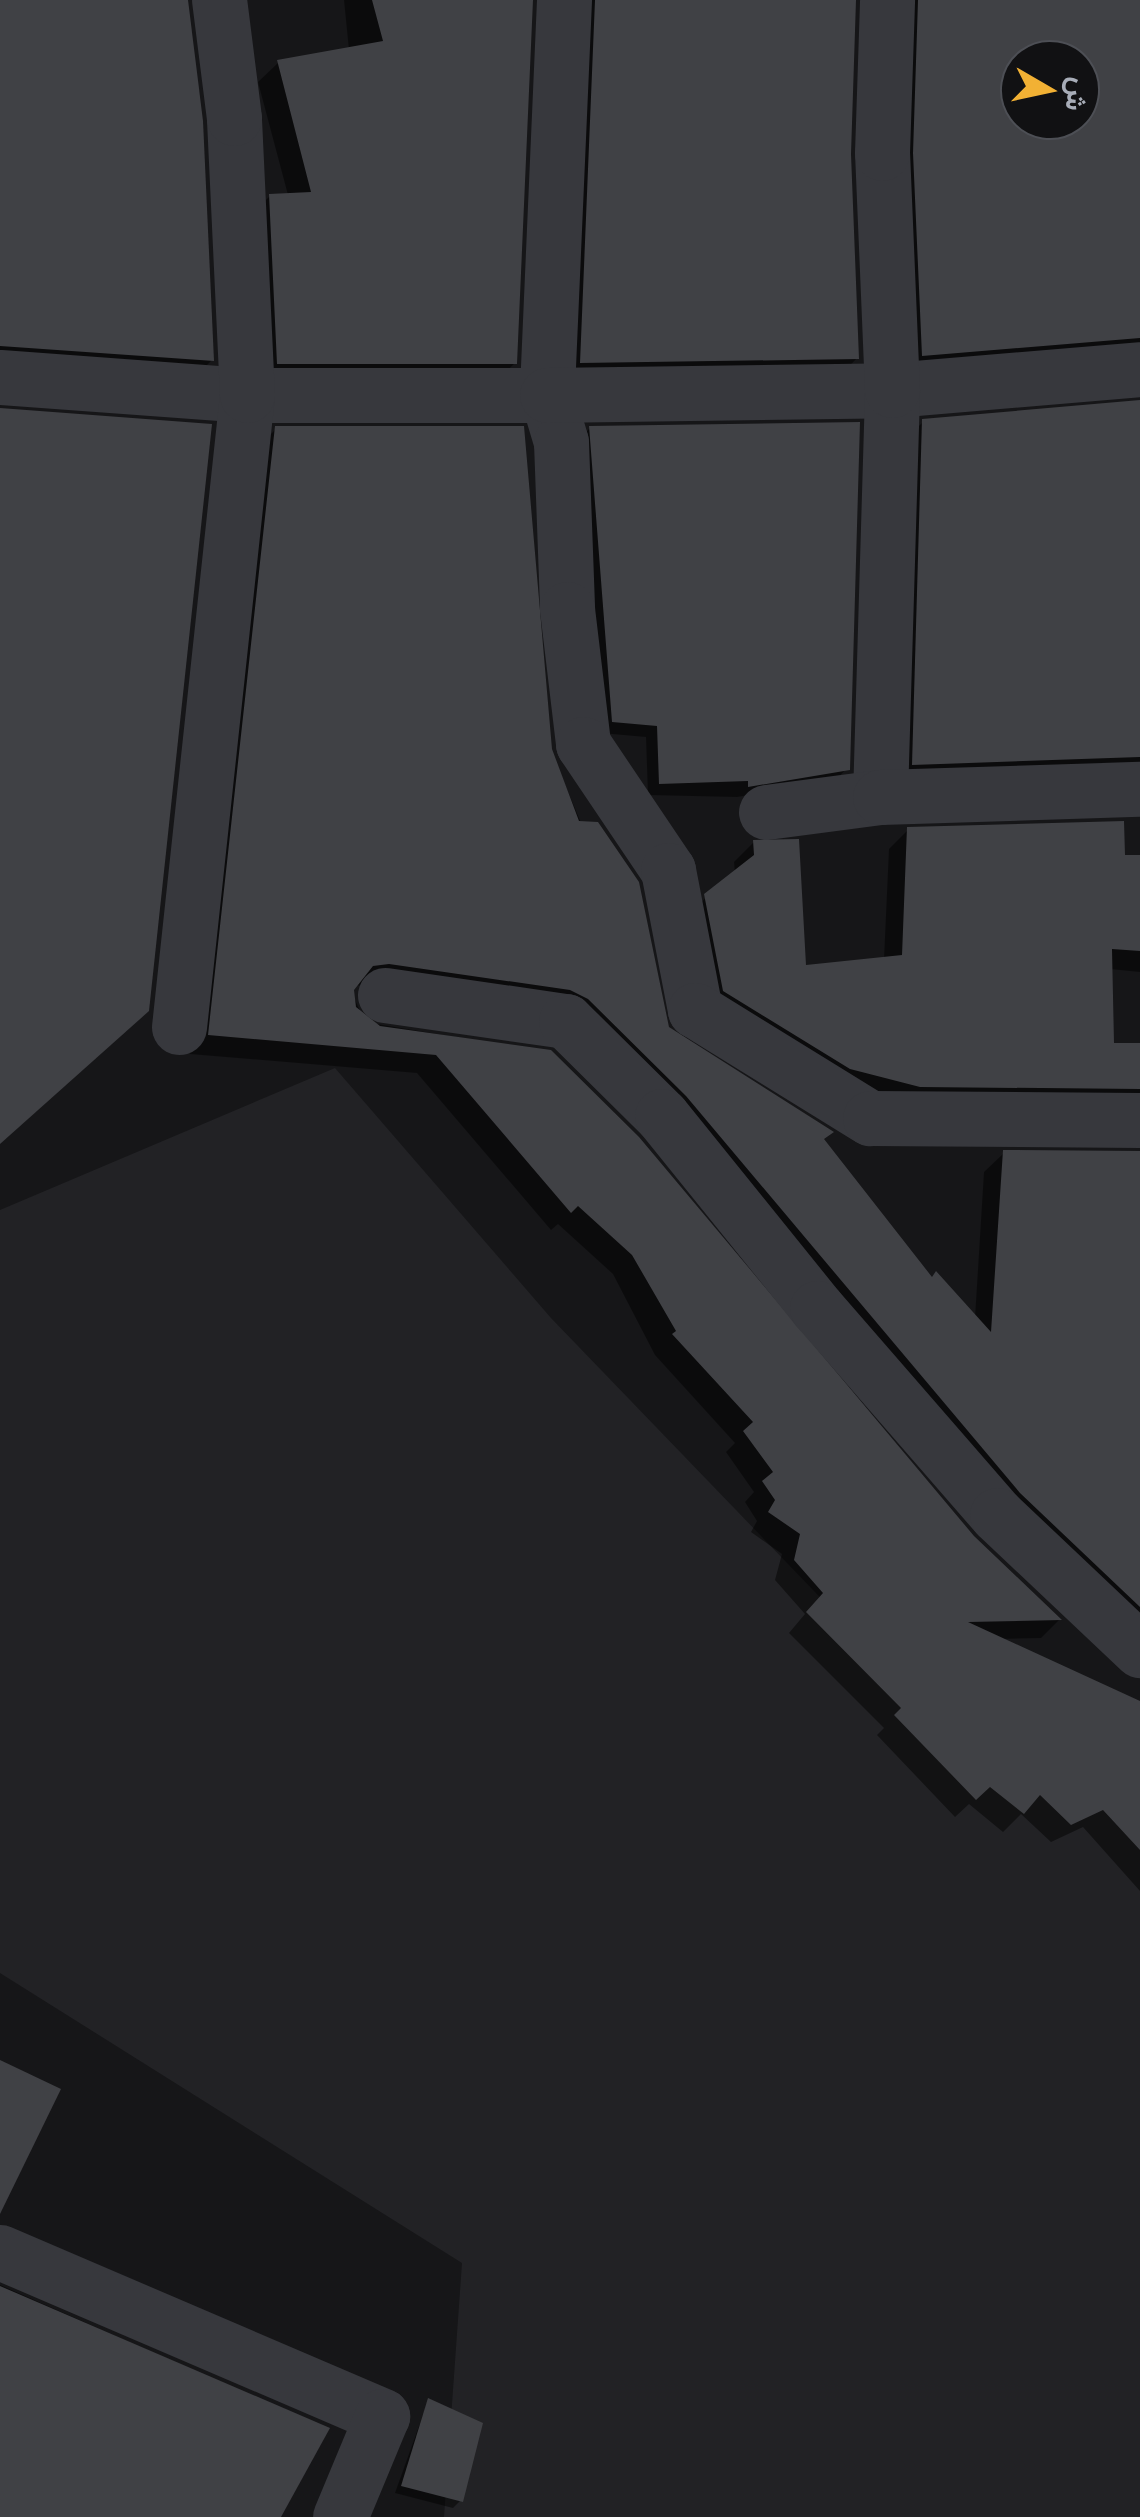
<!DOCTYPE html>
<html>
<head>
<meta charset="utf-8">
<style>
	body { margin:0 }
	#map { position:relative; width:1140px; height:2517px; overflow:hidden; background:#161618; font-family:Quicksand,Vazirmatn,sans-serif }
	div>[style] { position:absolute }
	.built>* { inset:0; background:#222225 }
	.shadow>* { inset:0; background:#0007 }
	.building>* { inset:0; background:#404145 }
	.minor>* { height:55px; margin:-27.5px; padding:0 27.5px; transform-origin:27.5px; border-radius:27.5px; background:#37383d }
	span { translate:-50% -50%; white-space:nowrap; text-align:center; line-height:1.15; -webkit-text-stroke:10px #111113; paint-order:stroke }
	.north { position:absolute; left:1000px; top:40px; width:100px; height:100px; box-sizing:border-box; background:#111113; border:2px solid #4d4f55; border-radius:50%; rotate:99deg; font-size:28px; font-weight:700; line-height:40px; text-align:center; color:#a8adb8 }
	.north::after { content:''; display:block; margin:auto; width:35px; height:45px; background:#f2b134; clip-path:polygon(50% 0,100% 100%,50% 72%,0 100%) }
</style>
</head>
<body>
<div id="map">
	<div class="built">
		<i style="clip-path:polygon(335px 1068px,551px 1318px,1002px 1786px,1140px 1792px,1140px 2517px,444px 2517px,462px 2263px,0 1973px,0 1210px)"></i>
	</div>
	<div class="shadow">
		<i style="clip-path:polygon(0 0,187px 0,212px 360px,192px 380px,0 366px)"></i>
		<i style="clip-path:polygon(344px 0,530px 0,515px 363px,495px 382px,258px 382px,251px 215px,270px 196px,288px 195px,258px 82px,278px 63px,349px 50px)"></i>
		<i style="clip-path:polygon(566px 0,853px 0,848px 154px,857px 358px,838px 378px,561px 382px)"></i>
		<i style="clip-path:polygon(evenodd,888px 0,1140px 0,1140px 367px,903px 374px,888px 0,1020px 60px,1080px 60px,1080px 120px,1020px 120px,1020px 60px)"></i>
		<i style="clip-path:polygon(1140px 403px,1140px 772px,894px 783px,904px 441px,924px 421px)"></i>
		<i style="clip-path:polygon(590px 428px,847px 768px,835px 781px,737px 797px,648px 795px,646px 737px,601px 733px,578px 440px)"></i>
		<i style="clip-path:polygon(276px 429px,550px 749px,668px 1030px,822px 1141px,931px 1280px,975px 1318px,984px 1172px,1004px 1153px,1140px 1154px,1140px 1635px,550px 1008px,356px 985px,351px 991px,365px 1022px,550px 1053px,972px 1537px,1059px 1620px,1041px 1638px,999px 1639px,1140px 1704px,1140px 1891px,1083px 1827px,1051px 1842px,1021px 1814px,1003px 1832px,969px 1804px,955px 1817px,877px 1735px,884px 1728px,789px 1633px,805px 1614px,775px 1580px,782px 1554px,751px 1532px,757px 1521px,745px 1502px,754px 1492px,726px 1452px,735px 1443px,655px 1355px,613px 1274px,558px 1224px,551px 1230px,417px 1073px,190px 1054px,257px 448px)"></i>
		<i style="clip-path:polygon(908px 830px,1140px 857px,1140px 972px,1110px 969px,1112px 1046px,1140px 1045px,1140px 1116px,899px 1105px,704px 1010px,686px 915px,735px 873px,734px 862px,754px 842px,804px 968px,884px 959px,889px 849px)"></i>
		<i style="clip-path:polygon(0 2285px,327px 2429px,279px 2517px,0 2517px)"></i>
		<i style="clip-path:polygon(428px 2401px,460px 2501px,453px 2508px,395px 2493px)"></i>
	</div>
	<div class="building">
		<i style="clip-path:polygon(0 0,188px 0,203px 121px,214px 361px,0 346px)"></i>
		<i style="clip-path:polygon(372px 0,533px 0,517px 364px,277px 364px,269px 194px,311px 192px,277px 60px,383px 41px)"></i>
		<i style="clip-path:polygon(595px 0,856px 0,851px 154px,859px 359px,580px 363px)"></i>
		<i style="clip-path:polygon(evenodd,918px 0,1140px 0,1140px 338px,922px 356px,913px 153px,918px 0,1020px 60px,1080px 60px,1080px 120px,1020px 120px,1020px 60px)"></i>
		<i style="clip-path:polygon(1140px 400px,1140px 757px,912px 765px,922px 419px)"></i>
		<i style="clip-path:polygon(0 408px,212px 424px,149px 1011px,0 1144px)"></i>
		<i style="clip-path:polygon(860px 422px,850px 770px,748px 787px,748px 781px,659px 784px,657px 726px,612px 722px,589px 426px)"></i>
		<i style="clip-path:polygon(275px 426px,524px 426px,552px 749px,579px 821px,598px 822px,639px 882px,669px 1027px,834px 1132px,824px 1139px,932px 1277px,936px 1271px,991px 1332px,1003px 1150px,1140px 1151px,1140px 1607px,1020px 1493px,686px 1096px,588px 999px,570px 990px,389px 964px,373px 966px,354px 990px,356px 1007px,380px 1026px,551px 1050px,639px 1137px,974px 1536px,1062px 1620px,968px 1622px,1140px 1701px,1140px 1850px,1103px 1810px,1071px 1825px,1040px 1795px,1024px 1814px,990px 1787px,976px 1800px,894px 1715px,901px 1708px,806px 1612px,823px 1593px,794px 1560px,800px 1534px,768px 1512px,775px 1500px,762px 1481px,773px 1472px,743px 1431px,753px 1422px,672px 1334px,676px 1331px,632px 1255px,578px 1206px,571px 1213px,436px 1055px,208px 1035px)"></i>
		<i style="clip-path:polygon(1124px 821px,1125px 855px,1140px 855px,1140px 951px,1112px 949px,1114px 1043px,1140px 1043px,1140px 1089px,920px 1087px,850px 1069px,723px 991px,704px 894px,754px 855px,753px 840px,799px 839px,806px 965px,902px 955px,907px 827px)"></i>
		<i style="clip-path:polygon(0 2060px,61px 2089px,0 2214px)"></i>
		<i style="clip-path:polygon(0 2286px,330px 2428px,281px 2517px,0 2517px)"></i>
		<i style="clip-path:polygon(428px 2398px,483px 2423px,463px 2502px,401px 2486px)"></i>
	</div>
	<div class="minor">
		<i style="left:564px;top:0;width:395px;rotate:92.5deg"></i>
		<i style="left:547px;top:395px;width:49px;rotate:73.4deg"></i>
		<i style="left:561px;top:442px;width:167px;rotate:87.9deg"></i>
		<i style="left:567px;top:609px;width:136px;rotate:83.2deg"></i>
		<i style="left:583px;top:744px;width:152px;rotate:56deg"></i>
		<i style="left:668px;top:870px;width:143px;rotate:79.1deg"></i>
		<i style="left:695px;top:1010px;width:206px;rotate:31.7deg"></i>
		<i style="left:870px;top:1118px;width:270px;rotate:0.4deg"></i>
		<i style="left:0;top:377px;width:248px;rotate:4.2deg"></i>
		<i style="left:247px;top:395px;width:300px"></i>
		<i style="left:547px;top:395px;width:345px;rotate:-0.8deg"></i>
		<i style="left:892px;top:390px;width:249px;rotate:-4.8deg"></i>
		<i style="left:880px;top:797px;width:407px;rotate:-88.3deg"></i>
		<i style="left:892px;top:390px;width:237px;rotate:-92.4deg"></i>
		<i style="left:882px;top:153px;width:153px;rotate:-88.1deg"></i>
		<i style="left:766px;top:812px;width:115px;rotate:-7.5deg"></i>
		<i style="left:880px;top:797px;width:260px;rotate:-1.8deg"></i>
		<i style="left:385px;top:995px;width:183px;rotate:8.2deg"></i>
		<i style="left:566px;top:1021px;width:135px;rotate:44.7deg"></i>
		<i style="left:662px;top:1116px;width:247px;rotate:51.1deg"></i>
		<i style="left:817px;top:1308px;width:274px;rotate:49deg"></i>
		<i style="left:997px;top:1515px;width:197px;rotate:43.4deg"></i>
		<i style="left:179px;top:1027px;width:636px;rotate:-83.86deg"></i>
		<i style="left:247px;top:395px;width:277px;rotate:-92.7deg"></i>
		<i style="left:234px;top:118px;width:119px;rotate:-97.2deg"></i>
		<i style="left:0;top:2252px;width:416px;rotate:23.2deg"></i>
		<i style="left:382px;top:2416px;width:109px;rotate:112.6deg"></i>
	</div>
	<div class="north">ش</div>
</div>
</body>
</html>
